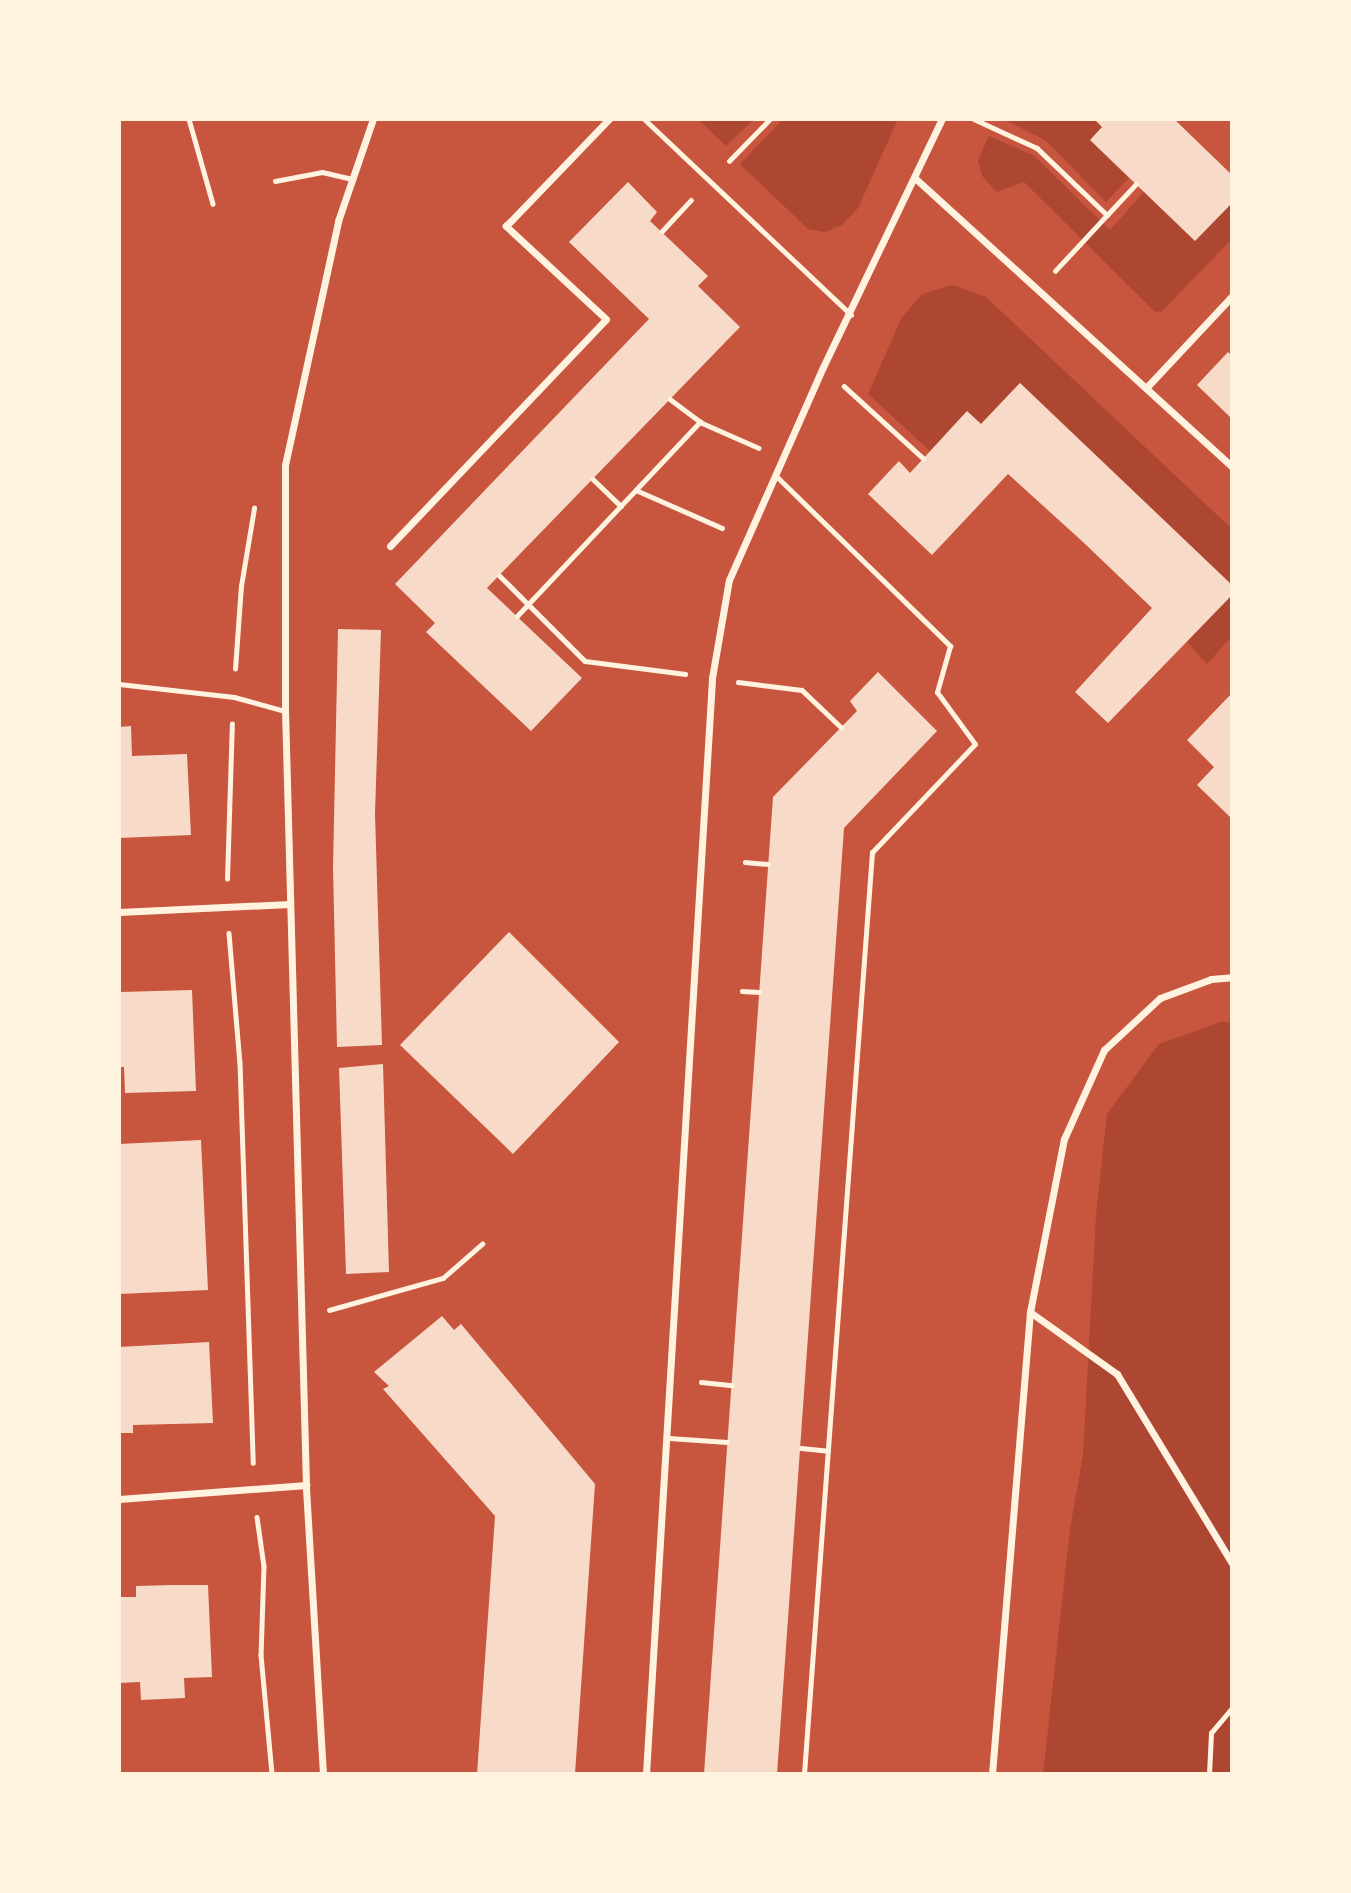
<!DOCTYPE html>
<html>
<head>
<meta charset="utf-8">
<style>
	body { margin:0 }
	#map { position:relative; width:1351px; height:1893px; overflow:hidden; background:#c8553d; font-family:Overpass,sans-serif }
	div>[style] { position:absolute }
	.green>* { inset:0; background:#ae4732 }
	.building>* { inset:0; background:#f7dbc8 }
	.path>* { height:4.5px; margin:-2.25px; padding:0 2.25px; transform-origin:2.25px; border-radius:2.25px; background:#fff3e0 }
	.service>* { height:5px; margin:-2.5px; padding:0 2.5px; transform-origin:2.5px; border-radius:2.5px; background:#fff3e0 }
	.minor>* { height:7px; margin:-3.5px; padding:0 3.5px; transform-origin:3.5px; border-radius:3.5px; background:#fff3e0 }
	span { translate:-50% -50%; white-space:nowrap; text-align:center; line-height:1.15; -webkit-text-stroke:7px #fff3e0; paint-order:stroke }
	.frame { position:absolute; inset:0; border:121px solid #fff3e0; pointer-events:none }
</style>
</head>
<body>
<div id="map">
	<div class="green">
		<i style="clip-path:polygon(698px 119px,754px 119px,726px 146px)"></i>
		<i style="clip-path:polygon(783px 119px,898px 119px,858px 208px,842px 225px,825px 232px,808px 229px,740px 164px)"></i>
		<i style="clip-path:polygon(1003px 119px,1094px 119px,1102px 127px,1091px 140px,1129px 178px,1106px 202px,1045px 140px)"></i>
		<i style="clip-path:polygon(989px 136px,1033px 155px,1110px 230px,1144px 192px,1195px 241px,1232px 203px,1232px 239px,1162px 311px,1155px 312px,1024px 182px,997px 192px,982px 176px,978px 160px)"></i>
		<i style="clip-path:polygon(952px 285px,986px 297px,1232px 529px,1232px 585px,1020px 383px,981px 424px,966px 412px,930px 451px,868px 394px,902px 317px,922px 294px)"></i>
		<i style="clip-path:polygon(1232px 595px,1232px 636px,1207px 664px,1187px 642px)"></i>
		<i style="clip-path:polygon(1223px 1021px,1232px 1023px,1232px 1774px,1043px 1774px,1070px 1529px,1083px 1455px,1096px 1215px,1107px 1114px,1159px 1044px)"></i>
	</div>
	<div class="building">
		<i style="clip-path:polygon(1094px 119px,1174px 119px,1232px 175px,1232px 203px,1195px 241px,1090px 140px,1102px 127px)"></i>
		<i style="clip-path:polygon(628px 182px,657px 212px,650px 221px,708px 276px,698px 286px,740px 327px,487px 588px,582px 678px,531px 731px,426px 632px,435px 623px,395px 584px,649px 319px,569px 242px)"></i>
		<i style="clip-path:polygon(1228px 352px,1232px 356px,1232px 419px,1197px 385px)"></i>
		<i style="clip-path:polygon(1020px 383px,1232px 585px,1232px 595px,1108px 723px,1075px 692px,1152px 608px,1083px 542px,1008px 474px,932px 555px,868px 494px,899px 461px,910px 473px,967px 411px,981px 424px)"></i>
		<i style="clip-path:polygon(338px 629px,381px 630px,375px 814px,382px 1045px,337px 1047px,333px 867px)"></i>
		<i style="clip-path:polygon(878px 672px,937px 731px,844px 828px,777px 1774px,704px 1774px,773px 797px,857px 711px,850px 701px)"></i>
		<i style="clip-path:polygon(1232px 693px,1232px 814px,1230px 817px,1197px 785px,1214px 767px,1187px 740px)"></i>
		<i style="clip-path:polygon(131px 726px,132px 756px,187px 754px,191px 835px,119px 838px,119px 727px)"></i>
		<i style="clip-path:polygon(509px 932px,619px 1042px,513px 1154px,400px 1045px)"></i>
		<i style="clip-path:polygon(192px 990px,196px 1091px,125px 1093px,124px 1067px,119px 1067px,121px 992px)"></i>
		<i style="clip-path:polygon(383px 1064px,389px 1272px,346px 1274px,339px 1068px)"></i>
		<i style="clip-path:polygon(201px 1140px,208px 1290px,119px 1294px,119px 1144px)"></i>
		<i style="clip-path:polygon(442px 1316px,454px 1330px,461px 1324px,595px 1484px,575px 1774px,477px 1774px,495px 1516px,383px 1389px,389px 1386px,374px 1372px)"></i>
		<i style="clip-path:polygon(209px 1342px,213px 1423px,133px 1425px,133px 1433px,119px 1433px,119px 1347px)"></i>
		<i style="clip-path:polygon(173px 1585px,208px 1585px,212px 1677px,184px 1678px,185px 1698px,141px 1700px,140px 1682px,119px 1683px,119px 1597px,136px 1597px,136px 1586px)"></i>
	</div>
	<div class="path">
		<i style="left:189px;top:119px;width:88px;rotate:74.2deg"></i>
		<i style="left:974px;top:119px;width:69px;rotate:24.7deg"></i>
		<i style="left:1037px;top:148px;width:97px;rotate:43.7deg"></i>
		<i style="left:1107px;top:215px;width:42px;rotate:-46.9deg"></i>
		<i style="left:729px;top:161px;width:59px;rotate:-45.7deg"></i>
		<i style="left:662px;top:231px;width:42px;rotate:-46.9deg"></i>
		<i style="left:1055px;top:271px;width:76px;rotate:-47.1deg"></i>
		<i style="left:844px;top:386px;width:107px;rotate:42.3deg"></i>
		<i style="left:670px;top:399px;width:38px;rotate:37deg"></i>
		<i style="left:593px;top:479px;width:39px;rotate:44deg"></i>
		<i style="left:636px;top:490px;width:94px;rotate:23.8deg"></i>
		<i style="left:500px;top:576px;width:120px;rotate:45deg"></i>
		<i style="left:585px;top:661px;width:101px;rotate:7.4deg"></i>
		<i style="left:517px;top:616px;width:267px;rotate:-46.7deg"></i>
		<i style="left:700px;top:422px;width:64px;rotate:23.8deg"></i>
		<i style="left:235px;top:669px;width:83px;rotate:-85.9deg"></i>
		<i style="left:241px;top:586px;width:79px;rotate:-80.5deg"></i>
		<i style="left:738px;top:682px;width:64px;rotate:7.1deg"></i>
		<i style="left:802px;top:690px;width:54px;rotate:43.5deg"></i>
		<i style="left:745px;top:862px;width:23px;rotate:5deg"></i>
		<i style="left:227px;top:879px;width:155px;rotate:-88.2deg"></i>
		<i style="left:229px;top:933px;width:130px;rotate:85.2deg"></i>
		<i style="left:240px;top:1063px;width:400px;rotate:88.1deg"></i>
		<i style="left:742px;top:991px;width:17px;rotate:3deg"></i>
		<i style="left:329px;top:1310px;width:118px;rotate:-15.7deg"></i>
		<i style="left:443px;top:1278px;width:52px;rotate:-41.1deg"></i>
		<i style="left:701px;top:1382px;width:31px;rotate:6deg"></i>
		<i style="left:257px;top:1517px;width:49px;rotate:81.9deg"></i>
		<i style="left:264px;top:1566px;width:89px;rotate:91.9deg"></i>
		<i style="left:261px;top:1655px;width:120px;rotate:84.7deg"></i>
		<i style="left:1209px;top:1774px;width:41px;rotate:-87.2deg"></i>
		<i style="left:1211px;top:1733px;width:33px;rotate:-50deg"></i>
	</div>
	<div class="service">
		<i style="left:644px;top:119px;width:285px;rotate:43.4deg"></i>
		<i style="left:275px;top:181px;width:48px;rotate:-10.8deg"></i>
		<i style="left:322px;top:172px;width:31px;rotate:13deg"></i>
		<i style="left:775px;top:475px;width:245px;rotate:44.3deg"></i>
		<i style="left:950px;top:646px;width:48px;rotate:105.8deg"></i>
		<i style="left:937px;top:692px;width:64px;rotate:53.8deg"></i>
		<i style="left:975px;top:744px;width:149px;rotate:133.6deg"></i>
		<i style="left:872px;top:852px;width:925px;rotate:94.22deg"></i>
		<i style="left:119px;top:684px;width:116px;rotate:6.4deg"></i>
		<i style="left:234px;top:697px;width:53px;rotate:15.4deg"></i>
		<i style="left:669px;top:1438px;width:58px;rotate:3.9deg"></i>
		<i style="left:801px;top:1448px;width:27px;rotate:6deg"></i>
	</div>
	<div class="minor">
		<i style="left:916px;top:179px;width:428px;rotate:42.3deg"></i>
		<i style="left:1146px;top:388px;width:126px;rotate:-46.9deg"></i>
		<i style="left:390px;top:546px;width:313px;rotate:-46.4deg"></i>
		<i style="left:606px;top:319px;width:137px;rotate:-137.1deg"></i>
		<i style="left:506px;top:226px;width:149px;rotate:-46.1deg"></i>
		<i style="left:119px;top:912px;width:171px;rotate:-2.7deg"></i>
		<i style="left:1030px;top:1312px;width:176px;rotate:-78.9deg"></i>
		<i style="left:1064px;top:1139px;width:98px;rotate:-65.8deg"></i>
		<i style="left:1104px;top:1050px;width:76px;rotate:-42.9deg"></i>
		<i style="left:1160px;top:998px;width:54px;rotate:-20.4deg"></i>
		<i style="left:1211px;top:979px;width:21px;rotate:-5deg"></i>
		<i style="left:119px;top:1499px;width:188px;rotate:-4.3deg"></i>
		<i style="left:323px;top:1774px;width:289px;rotate:-93.4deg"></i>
		<i style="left:306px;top:1485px;width:774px;rotate:-91.55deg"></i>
		<i style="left:285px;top:711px;width:246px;rotate:-90deg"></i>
		<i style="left:285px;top:465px;width:250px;rotate:-77.7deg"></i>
		<i style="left:338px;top:221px;width:108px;rotate:-71.1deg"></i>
		<i style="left:646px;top:1774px;width:1098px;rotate:-86.55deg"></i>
		<i style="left:712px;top:678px;width:99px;rotate:-80.2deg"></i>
		<i style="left:729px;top:580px;width:233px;rotate:-66.2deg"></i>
		<i style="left:823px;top:367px;width:275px;rotate:-64.4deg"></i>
		<i style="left:992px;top:1774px;width:464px;rotate:-85.3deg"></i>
		<i style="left:1030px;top:1312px;width:107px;rotate:35.5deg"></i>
		<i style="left:1117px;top:1374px;width:221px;rotate:58.7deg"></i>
	</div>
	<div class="frame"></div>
</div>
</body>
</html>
